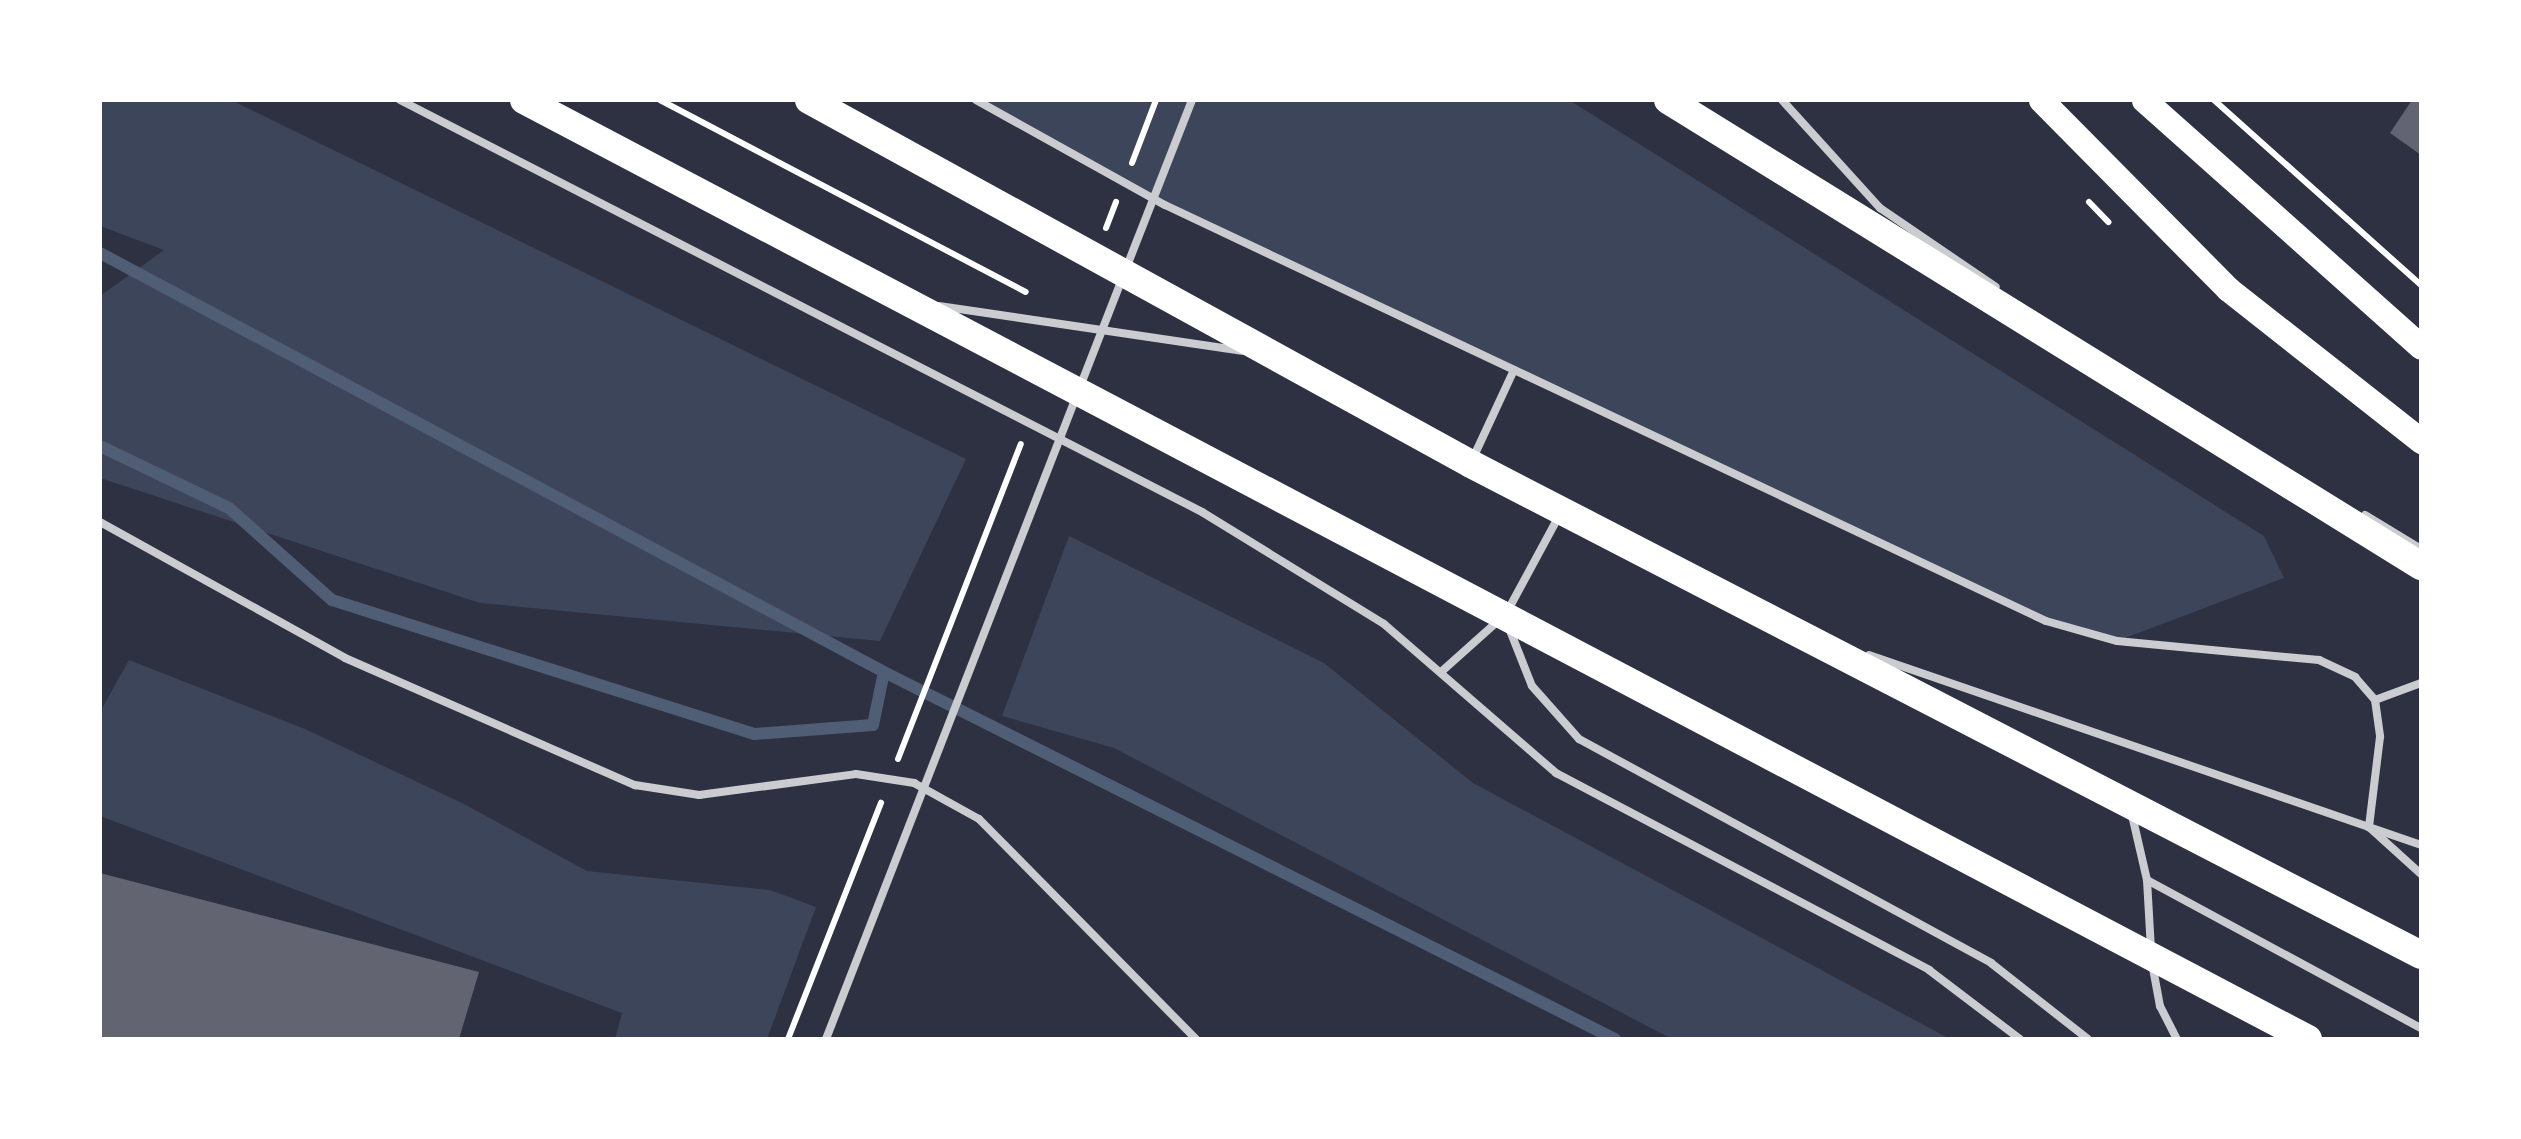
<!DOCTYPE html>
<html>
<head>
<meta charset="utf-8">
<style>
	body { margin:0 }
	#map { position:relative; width:2521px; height:1139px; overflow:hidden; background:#2d3142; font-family:Inter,sans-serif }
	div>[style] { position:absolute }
	.green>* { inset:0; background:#3c4559 }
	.stream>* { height:12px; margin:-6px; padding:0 6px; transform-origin:6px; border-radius:6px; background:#4f5d75 }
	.building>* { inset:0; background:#626471 }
	.path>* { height:6px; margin:-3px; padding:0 3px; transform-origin:3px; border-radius:3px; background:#fff }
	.service>* { height:8px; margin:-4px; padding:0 4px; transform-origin:4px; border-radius:4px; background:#caccd0 }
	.primary>* { height:25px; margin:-12.5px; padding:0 12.5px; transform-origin:12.5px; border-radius:12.5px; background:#fff }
	.trunk>* { height:28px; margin:-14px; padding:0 14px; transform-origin:14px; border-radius:14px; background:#fff }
	span { translate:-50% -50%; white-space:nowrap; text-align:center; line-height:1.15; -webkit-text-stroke:8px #fff; paint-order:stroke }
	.frame { position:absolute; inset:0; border:102px solid #fff; pointer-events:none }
</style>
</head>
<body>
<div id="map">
	<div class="green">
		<i style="clip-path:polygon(100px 100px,231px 100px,966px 459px,880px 641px,480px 603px,100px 478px,100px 296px,164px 250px,100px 226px)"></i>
		<i style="clip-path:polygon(978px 100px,1569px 100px,2264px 536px,2284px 578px,2117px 641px,2046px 621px,1210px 225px)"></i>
		<i style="clip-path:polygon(1069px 536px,1324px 663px,1473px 783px,1950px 1039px,1672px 1039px,1114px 748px,1002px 716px)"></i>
		<i style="clip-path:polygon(129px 660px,305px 729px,462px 803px,587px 871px,770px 890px,816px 907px,767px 1039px,615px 1039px,622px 1013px,100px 816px,100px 712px)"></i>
	</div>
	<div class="stream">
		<i style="left:100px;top:253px;width:889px;rotate:28.12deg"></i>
		<i style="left:884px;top:672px;width:818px;rotate:26.66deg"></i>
		<i style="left:100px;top:446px;width:143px;rotate:25.7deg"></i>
		<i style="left:229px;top:508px;width:138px;rotate:41.8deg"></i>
		<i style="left:332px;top:600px;width:443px;rotate:17.6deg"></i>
		<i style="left:754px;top:734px;width:119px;rotate:-4.3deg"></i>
		<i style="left:873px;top:725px;width:54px;rotate:-78.3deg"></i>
	</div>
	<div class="building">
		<i style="clip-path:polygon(2412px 100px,2421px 100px,2421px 155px,2390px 133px)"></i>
		<i style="clip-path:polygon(100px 873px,479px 972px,459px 1039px,100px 1039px)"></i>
	</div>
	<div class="path">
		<i style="left:660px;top:100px;width:413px;rotate:27.7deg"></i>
		<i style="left:2214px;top:100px;width:278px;rotate:41.8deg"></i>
		<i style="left:1132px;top:163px;width:67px;rotate:-69.1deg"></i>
		<i style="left:2089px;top:202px;width:28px;rotate:46deg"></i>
		<i style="left:1106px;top:228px;width:28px;rotate:-69deg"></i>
		<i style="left:898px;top:759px;width:338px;rotate:-68.7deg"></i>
		<i style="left:788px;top:1039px;width:254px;rotate:-68.5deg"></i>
	</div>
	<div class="service">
		<i style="left:400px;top:100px;width:902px;rotate:27.19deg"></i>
		<i style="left:1202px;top:512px;width:214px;rotate:31.6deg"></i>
		<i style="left:1384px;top:624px;width:228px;rotate:40.9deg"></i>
		<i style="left:1556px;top:773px;width:422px;rotate:27.8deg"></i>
		<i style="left:1929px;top:970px;width:114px;rotate:37.2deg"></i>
		<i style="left:976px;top:100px;width:216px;rotate:29.1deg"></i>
		<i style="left:1165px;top:205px;width:974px;rotate:25.28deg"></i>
		<i style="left:2046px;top:621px;width:74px;rotate:15.7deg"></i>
		<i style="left:2117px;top:641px;width:203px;rotate:5.4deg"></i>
		<i style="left:2319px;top:660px;width:40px;rotate:25deg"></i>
		<i style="left:2355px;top:677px;width:30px;rotate:49deg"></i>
		<i style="left:2375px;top:700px;width:37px;rotate:82deg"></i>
		<i style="left:2380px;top:737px;width:91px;rotate:97deg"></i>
		<i style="left:2369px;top:827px;width:70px;rotate:42.1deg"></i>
		<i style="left:1782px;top:100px;width:146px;rotate:47.8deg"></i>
		<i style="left:1880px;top:208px;width:140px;rotate:34.3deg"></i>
		<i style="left:1127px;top:266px;width:178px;rotate:-68.6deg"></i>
		<i style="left:939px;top:306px;width:306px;rotate:8.4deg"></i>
		<i style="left:1474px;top:456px;width:95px;rotate:-65.1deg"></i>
		<i style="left:2365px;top:515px;width:66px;rotate:31.3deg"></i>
		<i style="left:100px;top:522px;width:280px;rotate:29deg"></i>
		<i style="left:345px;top:658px;width:317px;rotate:23.7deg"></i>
		<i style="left:635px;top:785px;width:65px;rotate:8.9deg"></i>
		<i style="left:699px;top:795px;width:158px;rotate:-7.6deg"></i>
		<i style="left:856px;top:774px;width:59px;rotate:8.8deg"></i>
		<i style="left:914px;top:783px;width:74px;rotate:29deg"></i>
		<i style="left:979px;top:819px;width:309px;rotate:45.4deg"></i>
		<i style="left:1507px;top:612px;width:111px;rotate:-61.6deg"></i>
		<i style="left:1509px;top:628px;width:62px;rotate:68.4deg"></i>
		<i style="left:1532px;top:686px;width:71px;rotate:48.4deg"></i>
		<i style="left:1579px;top:739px;width:469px;rotate:28.5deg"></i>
		<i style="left:1991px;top:963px;width:123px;rotate:38.1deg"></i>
		<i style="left:1869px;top:655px;width:584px;rotate:18.99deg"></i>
		<i style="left:1441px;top:672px;width:75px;rotate:-41.8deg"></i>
		<i style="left:2375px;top:700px;width:49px;rotate:-20.3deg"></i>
		<i style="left:2132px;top:815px;width:67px;rotate:77deg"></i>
		<i style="left:2147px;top:880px;width:69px;rotate:86.7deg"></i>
		<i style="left:2147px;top:880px;width:311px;rotate:28.4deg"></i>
		<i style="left:2152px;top:963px;width:44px;rotate:79.5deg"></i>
		<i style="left:2160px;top:1006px;width:37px;rotate:63deg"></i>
		<i style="left:826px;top:1039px;width:816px;rotate:-68.72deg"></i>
	</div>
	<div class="primary">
		<i style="left:2041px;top:100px;width:266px;rotate:45.3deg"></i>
		<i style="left:2228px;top:289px;width:246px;rotate:38.2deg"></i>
		<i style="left:2144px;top:100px;width:371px;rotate:41.7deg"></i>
	</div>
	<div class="trunk">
		<i style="left:524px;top:100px;width:2016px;rotate:27.76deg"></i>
		<i style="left:809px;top:100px;width:755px;rotate:28.8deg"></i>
		<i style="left:1471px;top:464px;width:1069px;rotate:27.33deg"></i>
		<i style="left:1668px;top:100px;width:886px;rotate:31.75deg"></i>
	</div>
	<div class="frame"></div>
</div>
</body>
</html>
